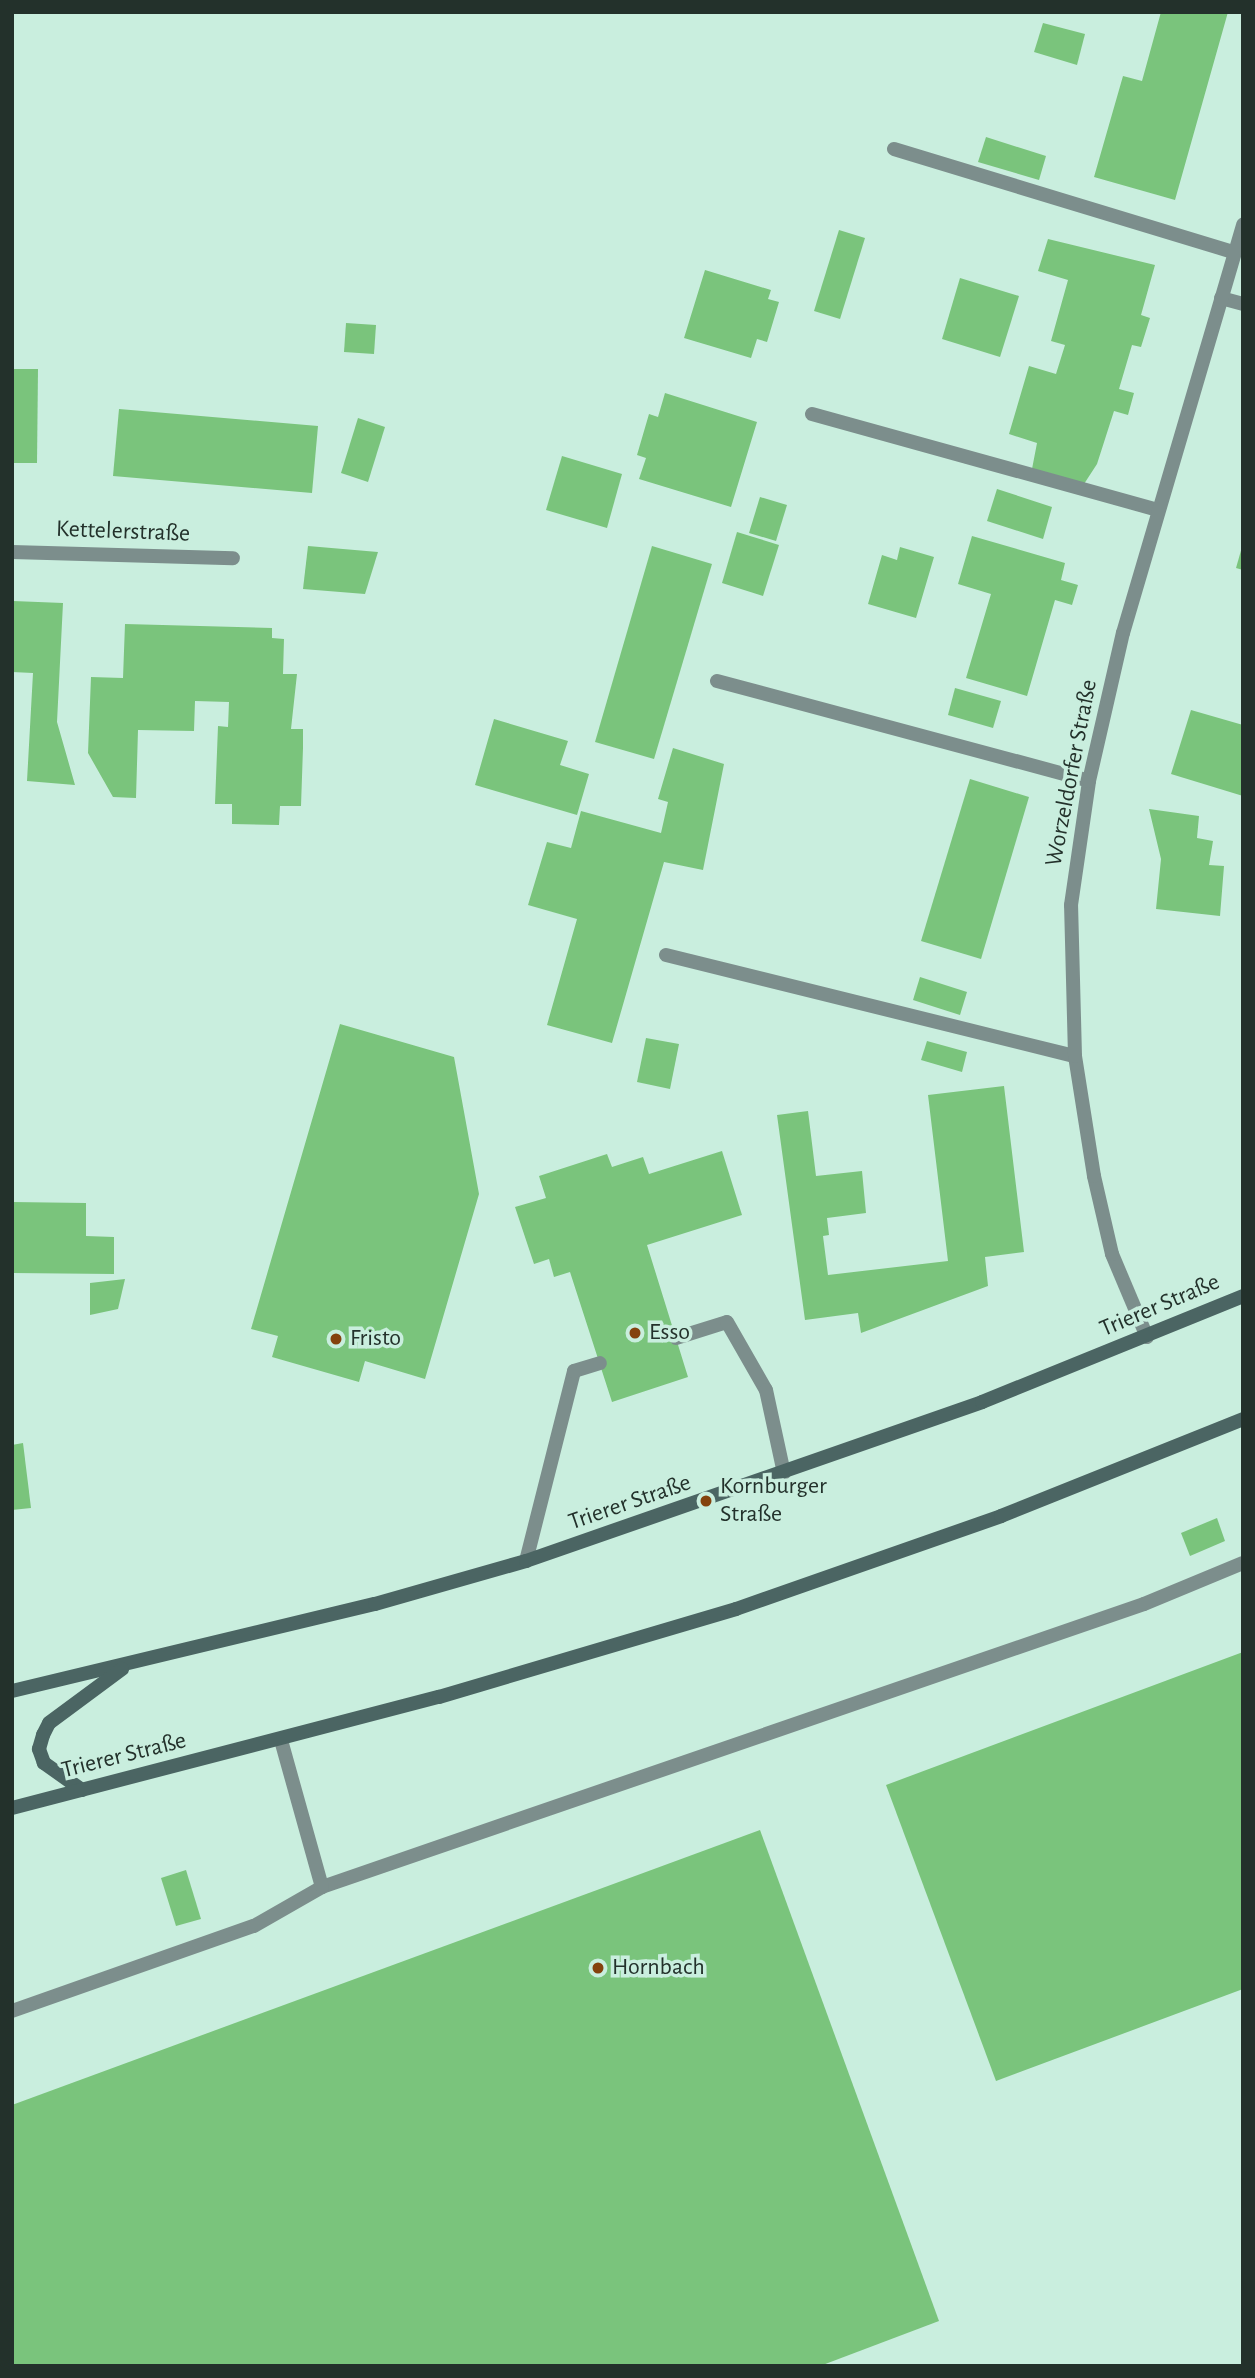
<!DOCTYPE html>
<html>
<head>
<meta charset="utf-8">
<style>
	body { margin:0 }
	#map { position:relative; width:1255px; height:2378px; overflow:hidden; background:#c9eede; font-family:"Alegreya Sans",sans-serif }
	div>[style] { position:absolute }
	.building>* { inset:0; background:#7ac47c }
	.lane>* { height:14px; margin:-7px; padding:0 7px; transform-origin:7px; border-radius:7px; background:#7c8e8c }
	.street>* { height:14px; margin:-7px; padding:0 7px; transform-origin:7px; border-radius:7px; background:#7c8e8c }
	.secondary>* { height:14px; margin:-7px; padding:0 7px; transform-origin:7px; border-radius:7px; background:#4b6563 }
	.dots>* { width:19px; height:19px; translate:-50% -50%; box-sizing:border-box; border:4px solid #c9eede; border-radius:50% }
	span { translate:-50% -50%; white-space:nowrap; text-align:center; line-height:1.15; -webkit-text-stroke:7px #c9eede; paint-order:stroke }
	.street-label { font-size:24px; color:#23312b }
	.poi-label { font-size:24px; color:#23312b }
	.left { translate:0 -50%; text-align:left }
	.frame { position:absolute; inset:0; border:14px solid #23312b; pointer-events:none }
</style>
</head>
<body>
<div id="map">
	<div class="building">
		<i style="clip-path:polygon(1161px 12px,1228px 12px,1175px 200px,1094px 177px,1123px 76px,1142px 81px)"></i>
		<i style="clip-path:polygon(1043px 23px,1085px 34px,1077px 65px,1034px 52px)"></i>
		<i style="clip-path:polygon(986px 137px,1046px 156px,1039px 180px,978px 162px)"></i>
		<i style="clip-path:polygon(839px 230px,865px 238px,840px 319px,814px 311px)"></i>
		<i style="clip-path:polygon(1048px 239px,1155px 265px,1141px 315px,1150px 318px,1141px 347px,1132px 345px,1119px 389px,1134px 393px,1128px 415px,1114px 411px,1097px 464px,1084px 484px,1032px 469px,1037px 443px,1009px 434px,1029px 366px,1056px 374px,1065px 345px,1051px 341px,1068px 280px,1038px 271px)"></i>
		<i style="clip-path:polygon(705px 270px,771px 290px,768px 299px,779px 302px,767px 342px,757px 339px,751px 358px,684px 338px)"></i>
		<i style="clip-path:polygon(960px 278px,1019px 296px,1000px 357px,942px 339px)"></i>
		<i style="clip-path:polygon(346px 323px,376px 325px,374px 354px,344px 352px)"></i>
		<i style="clip-path:polygon(12px 369px,38px 369px,37px 463px,12px 463px)"></i>
		<i style="clip-path:polygon(665px 393px,757px 422px,731px 507px,639px 479px,646px 458px,637px 455px,649px 414px,658px 417px)"></i>
		<i style="clip-path:polygon(119px 409px,318px 426px,312px 493px,113px 476px)"></i>
		<i style="clip-path:polygon(358px 418px,385px 427px,368px 482px,341px 473px)"></i>
		<i style="clip-path:polygon(562px 456px,622px 474px,607px 528px,546px 510px)"></i>
		<i style="clip-path:polygon(997px 489px,1052px 507px,1043px 539px,987px 521px)"></i>
		<i style="clip-path:polygon(760px 497px,787px 505px,776px 541px,749px 533px)"></i>
		<i style="clip-path:polygon(737px 532px,779px 545px,763px 596px,722px 583px)"></i>
		<i style="clip-path:polygon(972px 536px,1065px 563px,1061px 580px,1078px 585px,1072px 605px,1055px 600px,1027px 696px,966px 678px,991px 594px,958px 584px)"></i>
		<i style="clip-path:polygon(308px 546px,378px 552px,365px 594px,303px 589px)"></i>
		<i style="clip-path:polygon(652px 546px,712px 564px,654px 759px,595px 742px)"></i>
		<i style="clip-path:polygon(900px 547px,934px 557px,916px 618px,868px 604px,882px 555px,897px 560px)"></i>
		<i style="clip-path:polygon(1242px 547px,1243px 547px,1243px 570px,1236px 568px)"></i>
		<i style="clip-path:polygon(13px 601px,63px 603px,57px 722px,75px 785px,27px 781px,33px 673px,12px 672px)"></i>
		<i style="clip-path:polygon(125px 624px,272px 628px,272px 638px,284px 639px,283px 674px,297px 674px,291px 729px,303px 729px,303px 748px,301px 806px,280px 806px,279px 825px,232px 824px,232px 804px,215px 804px,218px 726px,228px 727px,229px 702px,195px 701px,194px 731px,138px 730px,136px 798px,113px 797px,88px 753px,91px 677px,123px 678px)"></i>
		<i style="clip-path:polygon(955px 688px,1001px 701px,993px 728px,948px 715px)"></i>
		<i style="clip-path:polygon(1191px 710px,1243px 725px,1243px 796px,1171px 774px)"></i>
		<i style="clip-path:polygon(494px 719px,568px 741px,560px 765px,589px 774px,577px 815px,475px 785px)"></i>
		<i style="clip-path:polygon(673px 748px,724px 764px,703px 870px,664px 862px,612px 1043px,547px 1025px,577px 919px,528px 905px,547px 842px,571px 848px,581px 811px,661px 833px,668px 802px,658px 799px)"></i>
		<i style="clip-path:polygon(970px 779px,1029px 797px,981px 959px,921px 941px)"></i>
		<i style="clip-path:polygon(1149px 809px,1199px 816px,1197px 838px,1213px 841px,1209px 865px,1224px 866px,1220px 916px,1156px 909px,1161px 859px)"></i>
		<i style="clip-path:polygon(920px 977px,967px 992px,960px 1015px,913px 1000px)"></i>
		<i style="clip-path:polygon(340px 1024px,454px 1057px,479px 1194px,425px 1379px,365px 1361px,359px 1382px,272px 1357px,278px 1336px,251px 1329px)"></i>
		<i style="clip-path:polygon(646px 1038px,679px 1044px,670px 1089px,637px 1082px)"></i>
		<i style="clip-path:polygon(927px 1041px,967px 1052px,962px 1072px,921px 1060px)"></i>
		<i style="clip-path:polygon(1004px 1086px,1024px 1252px,985px 1257px,988px 1286px,861px 1333px,858px 1313px,805px 1320px,777px 1115px,808px 1111px,816px 1176px,862px 1171px,866px 1213px,827px 1218px,829px 1235px,823px 1236px,828px 1275px,948px 1261px,928px 1095px)"></i>
		<i style="clip-path:polygon(722px 1151px,742px 1215px,647px 1245px,688px 1377px,612px 1402px,570px 1272px,554px 1277px,549px 1259px,534px 1264px,515px 1207px,546px 1198px,539px 1176px,607px 1154px,612px 1167px,643px 1157px,649px 1174px)"></i>
		<i style="clip-path:polygon(12px 1202px,86px 1203px,86px 1236px,114px 1237px,114px 1274px,12px 1273px)"></i>
		<i style="clip-path:polygon(125px 1279px,118px 1309px,90px 1315px,90px 1283px)"></i>
		<i style="clip-path:polygon(23px 1443px,31px 1508px,12px 1510px,12px 1445px)"></i>
		<i style="clip-path:polygon(1217px 1518px,1225px 1541px,1190px 1556px,1181px 1533px)"></i>
		<i style="clip-path:polygon(1243px 1652px,1243px 1989px,996px 2081px,886px 1785px)"></i>
		<i style="clip-path:polygon(760px 1830px,939px 2321px,820px 2366px,12px 2366px,12px 2105px)"></i>
		<i style="clip-path:polygon(186px 1870px,201px 1919px,176px 1926px,161px 1878px)"></i>
	</div>
	<div class="lane">
		<i style="left:894px;top:149px;width:355px;rotate:16.9deg"></i>
		<i style="left:1221px;top:298px;width:23px;rotate:15deg"></i>
		<i style="left:812px;top:414px;width:358px;rotate:15.5deg"></i>
		<i style="left:717px;top:681px;width:385px;rotate:15deg"></i>
		<i style="left:666px;top:955px;width:421px;rotate:13.9deg"></i>
		<i style="left:676px;top:1338px;width:53px;rotate:-17.4deg"></i>
		<i style="left:727px;top:1322px;width:78px;rotate:60.2deg"></i>
		<i style="left:766px;top:1390px;width:85px;rotate:77.8deg"></i>
		<i style="left:526px;top:1561px;width:196px;rotate:-75.8deg"></i>
		<i style="left:574px;top:1371px;width:27px;rotate:-17deg"></i>
		<i style="left:322px;top:1887px;width:869px;rotate:-19deg"></i>
		<i style="left:1144px;top:1604px;width:107px;rotate:-22.5deg"></i>
		<i style="left:12px;top:2011px;width:256px;rotate:-19.4deg"></i>
		<i style="left:254px;top:1926px;width:78px;rotate:-29.8deg"></i>
		<i style="left:322px;top:1887px;width:153px;rotate:-105.6deg"></i>
	</div>
	<div class="street">
		<i style="left:12px;top:552px;width:221px;rotate:1.6deg"></i>
		<i style="left:1147px;top:1337px;width:90px;rotate:-112.9deg"></i>
		<i style="left:1112px;top:1254px;width:80px;rotate:-103deg"></i>
		<i style="left:1094px;top:1176px;width:121px;rotate:-99deg"></i>
		<i style="left:1075px;top:1056px;width:151px;rotate:-91.5deg"></i>
		<i style="left:1071px;top:905px;width:125px;rotate:-81.7deg"></i>
		<i style="left:1089px;top:781px;width:152px;rotate:-77.1deg"></i>
		<i style="left:1123px;top:633px;width:426px;rotate:-73.6deg"></i>
	</div>
	<div class="secondary">
		<i style="left:12px;top:1691px;width:373px;rotate:-13.5deg"></i>
		<i style="left:375px;top:1604px;width:157px;rotate:-15.9deg"></i>
		<i style="left:526px;top:1561px;width:483px;rotate:-19.2deg"></i>
		<i style="left:982px;top:1402px;width:282px;rotate:-22.1deg"></i>
		<i style="left:82px;top:1790px;width:47px;rotate:-144.6deg"></i>
		<i style="left:44px;top:1763px;width:15px;rotate:-110deg"></i>
		<i style="left:39px;top:1749px;width:15px;rotate:-74deg"></i>
		<i style="left:43px;top:1735px;width:13px;rotate:-63deg"></i>
		<i style="left:49px;top:1723px;width:91px;rotate:-36.5deg"></i>
		<i style="left:12px;top:1808px;width:441px;rotate:-14.6deg"></i>
		<i style="left:439px;top:1697px;width:310px;rotate:-16.5deg"></i>
		<i style="left:736px;top:1609px;width:281px;rotate:-19.3deg"></i>
		<i style="left:1001px;top:1516px;width:261px;rotate:-21.8deg"></i>
	</div>
	<div class="dots">
		<i style="left:635px;top:1333px;background:#84420d"></i>
		<i style="left:336px;top:1339px;background:#84420d"></i>
		<i style="left:706px;top:1501px;background:#84420d"></i>
		<i style="left:598px;top:1968px;background:#84420d"></i>
	</div>
	<div class="street-label">
		<span style="left:123px;top:532px;rotate:2deg">Kettelerstraße</span>
		<span style="left:1072px;top:773px;rotate:-79deg">Worzeldorfer Straße</span>
		<span style="left:1160px;top:1306px;rotate:-23deg">Trierer Straße</span>
		<span style="left:630px;top:1503px;rotate:-19deg">Trierer Straße</span>
		<span style="left:124px;top:1756px;rotate:-14deg">Trierer Straße</span>
	</div>
	<div class="poi-label">
		<span class="left" style="left:649px;top:1333px">Esso</span>
		<span class="left" style="left:350px;top:1339px">Fristo</span>
		<span class="left" style="left:720px;top:1501px">Kornburger<br>Straße</span>
		<span class="left" style="left:612px;top:1968px">Hornbach</span>
	</div>
	<div class="frame"></div>
</div>
</body>
</html>
